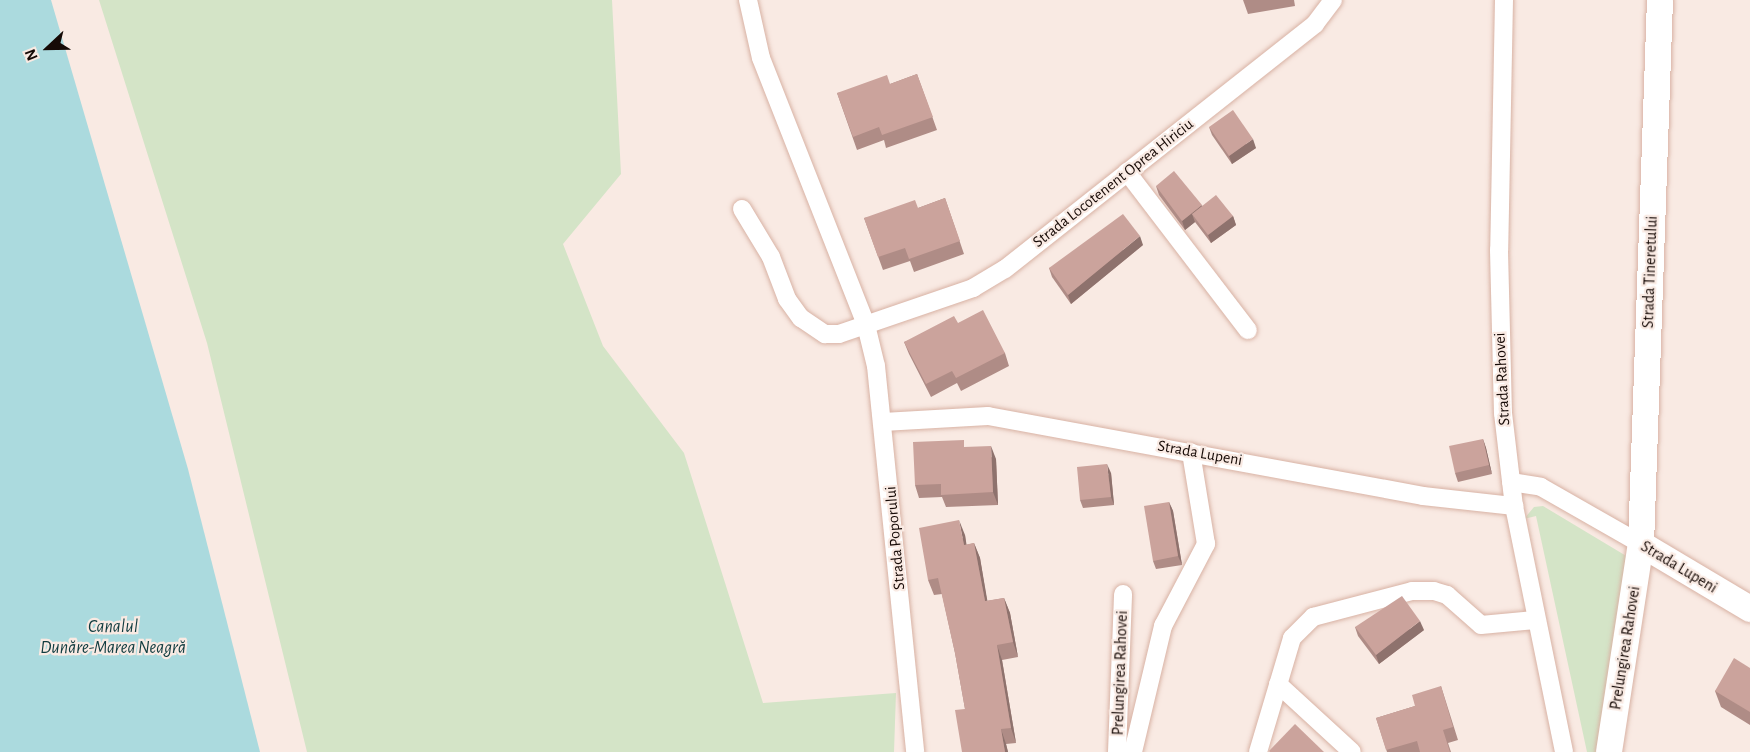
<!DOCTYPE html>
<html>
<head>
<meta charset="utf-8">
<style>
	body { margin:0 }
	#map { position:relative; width:1750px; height:752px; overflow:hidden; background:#f9eae3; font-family:"Alegreya Sans",sans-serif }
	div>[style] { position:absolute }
	.green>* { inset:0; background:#d4e4c7 }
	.water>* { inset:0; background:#abdade }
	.roads { filter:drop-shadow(0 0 2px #d8b2a4) drop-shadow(0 0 2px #d8b2a4) }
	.minor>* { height:18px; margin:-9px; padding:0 9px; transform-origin:9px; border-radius:9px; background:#fff }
	.secondary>* { height:26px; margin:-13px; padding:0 13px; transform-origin:13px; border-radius:13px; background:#fff }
	.wall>* { inset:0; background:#af8c86 }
	.shaded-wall>* { inset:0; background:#8e726d }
	.building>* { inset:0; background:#cba39c }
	span { translate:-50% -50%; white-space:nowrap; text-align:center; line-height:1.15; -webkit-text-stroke:4.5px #f9eae3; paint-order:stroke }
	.street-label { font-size:16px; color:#160a06 }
	.water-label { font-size:18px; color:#0f3b3f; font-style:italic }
	.north { position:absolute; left:18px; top:18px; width:60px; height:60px; -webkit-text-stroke:4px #f9eae3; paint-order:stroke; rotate:248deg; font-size:16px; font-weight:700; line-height:24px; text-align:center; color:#160a06 }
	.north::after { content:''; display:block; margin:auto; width:21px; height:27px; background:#160a06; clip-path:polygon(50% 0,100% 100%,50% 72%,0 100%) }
</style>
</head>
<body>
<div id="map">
	<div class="green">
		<i style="clip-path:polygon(99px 0,612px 0,621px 174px,563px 244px,603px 346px,684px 453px,763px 703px,896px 693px,894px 752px,307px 752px,207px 343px)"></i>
		<i style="clip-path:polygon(1543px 506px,1628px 557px,1603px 752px,1587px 752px,1536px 516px,1524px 519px,1534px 507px)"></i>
	</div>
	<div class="water">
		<i style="clip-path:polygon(0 0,51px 0,188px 469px,260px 752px,0 752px)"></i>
	</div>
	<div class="roads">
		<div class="minor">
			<i style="left:748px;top:0;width:59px;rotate:77.4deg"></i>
			<i style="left:761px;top:58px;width:287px;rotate:68.5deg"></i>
			<i style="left:866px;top:325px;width:42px;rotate:76.3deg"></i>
			<i style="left:876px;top:366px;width:388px;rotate:84.2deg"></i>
			<i style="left:1504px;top:0;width:250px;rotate:91.1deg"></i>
			<i style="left:1499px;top:250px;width:163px;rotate:88.6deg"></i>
			<i style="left:1503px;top:413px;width:94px;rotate:83.3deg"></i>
			<i style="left:1514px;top:506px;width:251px;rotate:78.5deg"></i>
			<i style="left:1127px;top:172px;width:199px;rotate:52.6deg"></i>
			<i style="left:742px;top:209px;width:56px;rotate:58.9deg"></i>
			<i style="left:771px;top:257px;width:45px;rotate:69.1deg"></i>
			<i style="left:787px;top:299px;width:24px;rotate:54deg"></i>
			<i style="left:801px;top:318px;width:29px;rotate:34deg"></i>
			<i style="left:825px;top:334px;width:14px"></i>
			<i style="left:839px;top:334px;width:142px;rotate:-18.9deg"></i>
			<i style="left:973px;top:288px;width:37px;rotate:-31deg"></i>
			<i style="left:1005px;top:269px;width:395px;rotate:-38.3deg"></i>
			<i style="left:1315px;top:24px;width:30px;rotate:-53deg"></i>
			<i style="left:883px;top:422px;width:105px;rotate:-3.3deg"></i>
			<i style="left:988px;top:416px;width:442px;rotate:10.4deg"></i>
			<i style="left:1423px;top:496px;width:92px;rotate:6.3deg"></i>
			<i style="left:1511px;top:482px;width:30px;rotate:9deg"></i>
			<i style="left:1541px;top:487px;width:115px;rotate:29.7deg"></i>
			<i style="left:1278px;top:684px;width:100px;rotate:42.6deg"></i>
			<i style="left:1117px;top:752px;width:158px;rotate:-87.8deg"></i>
			<i style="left:1133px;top:752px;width:130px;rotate:-76.6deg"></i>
			<i style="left:1163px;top:626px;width:93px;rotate:-62.3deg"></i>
			<i style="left:1206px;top:544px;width:93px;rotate:-99.3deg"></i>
			<i style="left:1258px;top:752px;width:119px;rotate:-73.4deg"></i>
			<i style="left:1292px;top:638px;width:30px;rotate:-45deg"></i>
			<i style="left:1313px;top:617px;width:102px;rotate:-14.7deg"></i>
			<i style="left:1412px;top:591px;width:22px"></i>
			<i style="left:1434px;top:591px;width:14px;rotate:17deg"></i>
			<i style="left:1447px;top:595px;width:45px;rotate:41.4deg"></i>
			<i style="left:1481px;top:625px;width:54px;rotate:-5.3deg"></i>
		</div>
		<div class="secondary">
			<i style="left:1641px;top:544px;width:127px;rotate:30.8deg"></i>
			<i style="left:1609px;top:752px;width:210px;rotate:-81.3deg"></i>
			<i style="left:1641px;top:544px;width:544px;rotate:-88deg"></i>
		</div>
	</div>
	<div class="wall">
		<i style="clip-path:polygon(1243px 0,1294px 0,1295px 6px,1248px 14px)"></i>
		<i style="clip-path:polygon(917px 74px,937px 130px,886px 148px,884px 140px,857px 150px,837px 93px,890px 84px)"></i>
		<i style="clip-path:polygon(1209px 127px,1256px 148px,1232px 164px,1212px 135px)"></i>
		<i style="clip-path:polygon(1156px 186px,1202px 206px,1233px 216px,1236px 225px,1211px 243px,1195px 222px,1185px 230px,1159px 195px)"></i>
		<i style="clip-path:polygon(945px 198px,964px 254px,914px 272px,910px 261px,883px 270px,864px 218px,918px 208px)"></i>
		<i style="clip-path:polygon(1143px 245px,1071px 304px,1052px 277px,1049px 268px)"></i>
		<i style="clip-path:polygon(958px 323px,1005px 353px,1009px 366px,961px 391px,957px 383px,931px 397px,909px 354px,904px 342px)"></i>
		<i style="clip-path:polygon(1483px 439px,1486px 448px,1492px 474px,1458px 482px,1455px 473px)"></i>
		<i style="clip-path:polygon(966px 447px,996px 459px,998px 505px,946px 507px,942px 497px,919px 498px,915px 485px)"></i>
		<i style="clip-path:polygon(1111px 473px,1114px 505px,1083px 508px,1080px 500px)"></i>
		<i style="clip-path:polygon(1169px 502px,1173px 511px,1182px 565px,1156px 569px,1153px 561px)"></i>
		<i style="clip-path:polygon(965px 535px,966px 545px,974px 543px,980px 558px,987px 601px,1004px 598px,1010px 613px,1018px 657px,1002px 660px,1016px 743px,1006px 744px,1008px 752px,962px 752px,965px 709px,955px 653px,942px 594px,934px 595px,928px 580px)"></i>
		<i style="clip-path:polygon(1355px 627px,1424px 630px,1379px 664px,1358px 636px)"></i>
		<i style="clip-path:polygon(1750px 668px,1750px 725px,1721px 707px,1715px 691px)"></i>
		<i style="clip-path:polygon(1441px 686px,1458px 740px,1448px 743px,1451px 752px,1387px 752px,1376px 718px,1415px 706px)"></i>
	</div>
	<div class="shaded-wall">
		<i style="clip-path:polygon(1253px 139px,1256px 148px,1232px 164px,1229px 156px)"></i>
		<i style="clip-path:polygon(1202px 205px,1205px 214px,1192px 214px,1195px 222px,1185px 230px,1182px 221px)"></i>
		<i style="clip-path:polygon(1233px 216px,1236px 225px,1211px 243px,1208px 235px)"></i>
		<i style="clip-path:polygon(1140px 236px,1143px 245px,1071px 304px,1068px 295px)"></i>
		<i style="clip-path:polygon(1483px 439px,1486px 448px,1492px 474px,1489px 465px)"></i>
		<i style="clip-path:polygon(991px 446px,996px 459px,998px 505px,993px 492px)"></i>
		<i style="clip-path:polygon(1107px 464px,1111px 473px,1114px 505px,1111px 497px)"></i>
		<i style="clip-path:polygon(1169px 502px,1173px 511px,1182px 565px,1178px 556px)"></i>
		<i style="clip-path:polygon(959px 520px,965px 535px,969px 560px,964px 545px)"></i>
		<i style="clip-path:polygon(974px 543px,980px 558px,990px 616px,985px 601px)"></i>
		<i style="clip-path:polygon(1004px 598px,1010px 613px,1018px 657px,1013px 642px)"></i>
		<i style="clip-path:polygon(1420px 621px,1424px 630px,1379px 664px,1376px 655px)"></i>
		<i style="clip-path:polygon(997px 645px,1002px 660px,1016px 743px,1011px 728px)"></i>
		<i style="clip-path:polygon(1001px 729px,1006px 744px,1008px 752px,1005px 752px)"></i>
	</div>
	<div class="building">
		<i style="clip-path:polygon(917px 74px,933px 117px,882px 135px,879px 127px,853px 137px,837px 93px,887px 75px,890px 84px)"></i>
		<i style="clip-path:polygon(1233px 110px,1253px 139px,1229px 156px,1209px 127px)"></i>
		<i style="clip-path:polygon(1174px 171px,1202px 205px,1182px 221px,1156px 186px)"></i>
		<i style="clip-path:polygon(1216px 195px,1233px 216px,1208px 235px,1192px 214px)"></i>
		<i style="clip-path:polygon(945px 198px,960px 241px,909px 259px,905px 248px,878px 257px,864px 218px,915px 200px,918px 208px)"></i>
		<i style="clip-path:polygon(1123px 214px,1140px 236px,1068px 295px,1049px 268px)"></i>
		<i style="clip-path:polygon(983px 310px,1005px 353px,956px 378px,952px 371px,926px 384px,904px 342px,954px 316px,958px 323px)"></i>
		<i style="clip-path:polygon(1483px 439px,1489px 465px,1455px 473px,1449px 446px)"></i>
		<i style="clip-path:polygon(964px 440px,964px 447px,991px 446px,993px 492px,941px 495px,941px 484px,915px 485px,913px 442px)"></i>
		<i style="clip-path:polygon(1107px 464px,1111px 497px,1080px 500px,1077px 467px)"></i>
		<i style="clip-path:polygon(1169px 502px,1178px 556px,1153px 561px,1144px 506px)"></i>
		<i style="clip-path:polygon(959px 520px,964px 545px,974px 543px,985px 601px,1004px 598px,1013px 642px,997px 645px,1011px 728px,1001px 729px,1005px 752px,962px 752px,955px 710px,965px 709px,955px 653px,938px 578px,928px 580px,919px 528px)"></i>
		<i style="clip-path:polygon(1402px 596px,1420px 621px,1376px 655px,1355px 627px)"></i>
		<i style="clip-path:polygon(1734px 658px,1750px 668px,1750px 712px,1715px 691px)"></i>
		<i style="clip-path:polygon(1441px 686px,1453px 727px,1443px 730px,1450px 752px,1420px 752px,1417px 741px,1386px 750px,1376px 718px,1415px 706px,1412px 695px)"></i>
		<i style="clip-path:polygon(1295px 724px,1324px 752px,1270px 752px,1269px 751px)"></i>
	</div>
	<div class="street-label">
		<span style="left:1113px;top:183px;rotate:-38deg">Strada Locotenent Oprea Hiriciu</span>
		<span style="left:1650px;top:272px;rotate:-88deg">Strada Tineretului</span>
		<span style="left:1502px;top:379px;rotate:-93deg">Strada Rahovei</span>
		<span style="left:1200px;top:453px;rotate:10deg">Strada Lupeni</span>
		<span style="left:895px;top:538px;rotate:-95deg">Strada Poporului</span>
		<span style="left:1679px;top:567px;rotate:31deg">Strada Lupeni</span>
		<span style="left:1625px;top:648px;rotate:-81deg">Prelungirea Rahovei</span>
		<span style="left:1120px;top:673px;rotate:-88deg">Prelungirea Rahovei</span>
	</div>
	<div class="water-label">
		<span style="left:113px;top:638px">Canalul<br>Dunăre-Marea Neagră</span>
	</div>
	<div class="north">N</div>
</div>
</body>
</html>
